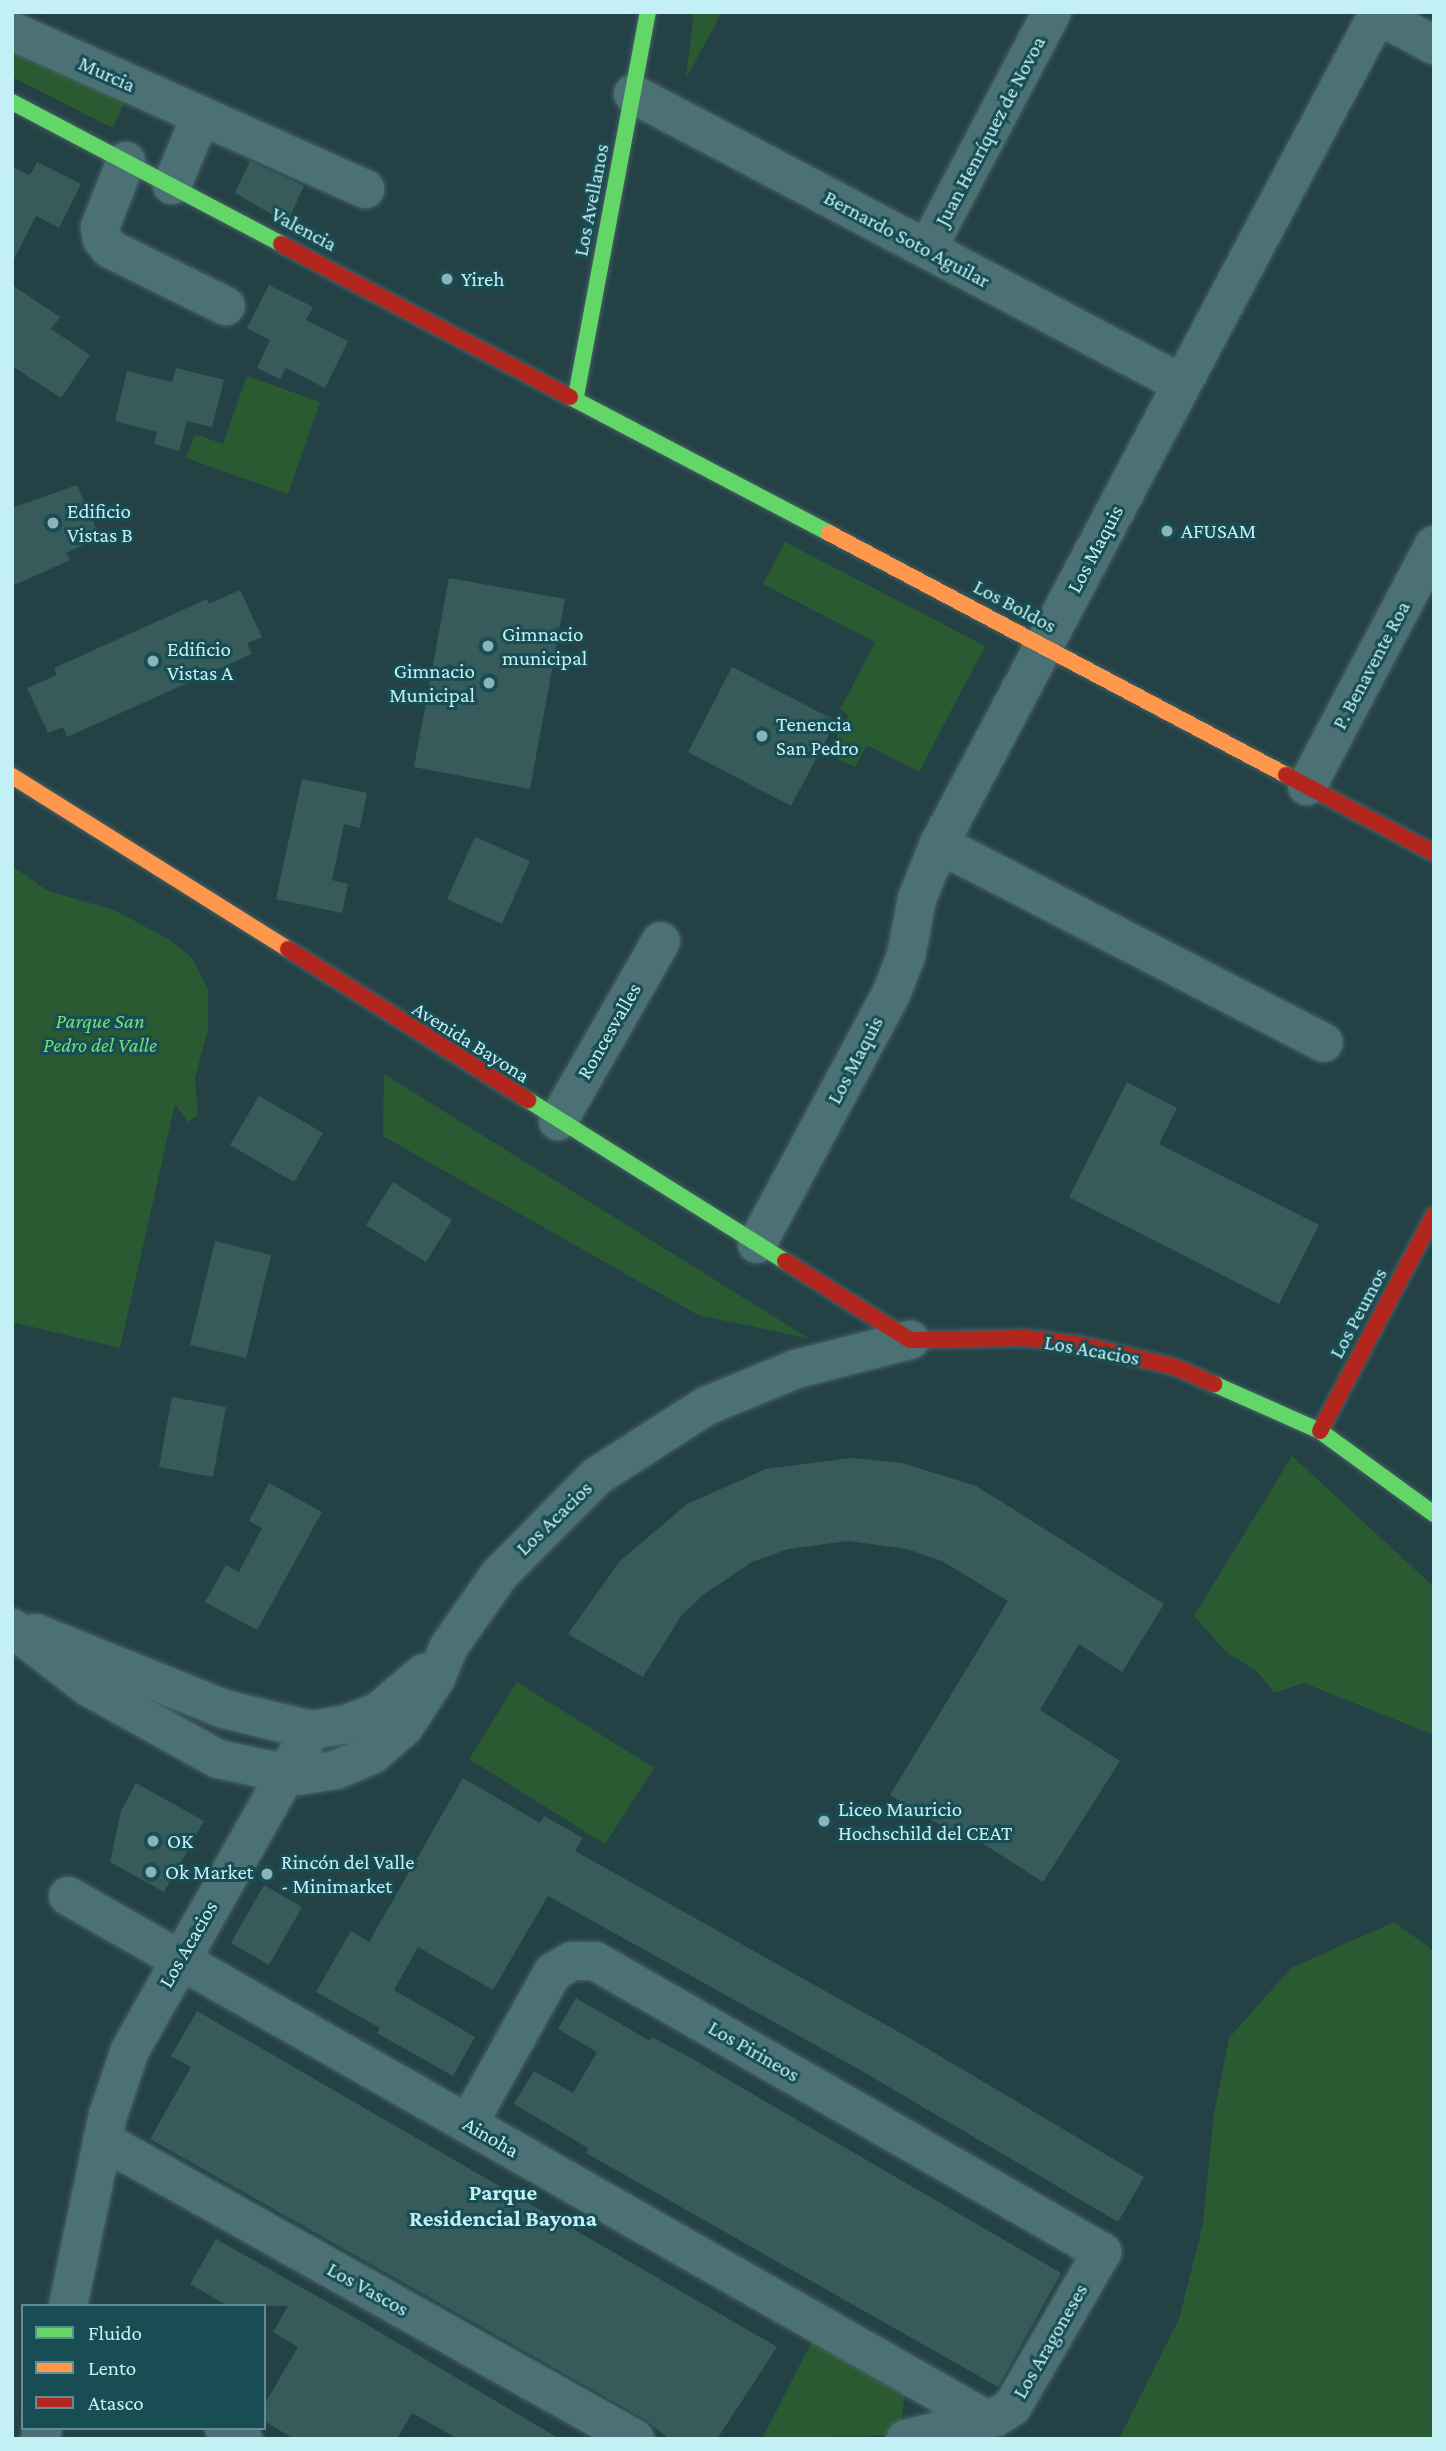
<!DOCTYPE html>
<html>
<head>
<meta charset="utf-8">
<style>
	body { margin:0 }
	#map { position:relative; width:1446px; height:2451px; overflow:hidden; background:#244246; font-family:"Crimson Pro",serif }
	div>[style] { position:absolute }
	.green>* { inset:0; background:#2a5a31 }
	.building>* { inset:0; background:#375b5b }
	.roads { filter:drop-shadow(0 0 2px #476064) drop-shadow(0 0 2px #476064) }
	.street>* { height:38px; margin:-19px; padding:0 19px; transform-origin:19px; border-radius:19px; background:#4b7175 }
	.fast>* { height:16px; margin:-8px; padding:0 8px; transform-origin:8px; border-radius:8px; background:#63d668 }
	.slow>* { height:16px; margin:-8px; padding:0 8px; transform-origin:8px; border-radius:8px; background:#ff974d }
	.jam>* { height:16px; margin:-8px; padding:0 8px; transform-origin:8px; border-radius:8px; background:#b3261e }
	.dots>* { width:19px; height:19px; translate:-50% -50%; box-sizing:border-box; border:4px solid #174d53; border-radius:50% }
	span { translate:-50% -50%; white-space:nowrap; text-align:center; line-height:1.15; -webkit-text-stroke:6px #174d53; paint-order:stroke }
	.street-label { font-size:21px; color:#c3f0f5 }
	.poi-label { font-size:21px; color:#c3f0f5 }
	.left { translate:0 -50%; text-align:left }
	.right { translate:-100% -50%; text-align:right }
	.park-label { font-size:21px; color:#74dd7a; font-style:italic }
	.neighbourhood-label { font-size:23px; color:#c3f0f5; font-weight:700 }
	.frame { position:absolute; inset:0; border:14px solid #c3f0f5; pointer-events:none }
	.legend { position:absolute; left:21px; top:2304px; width:245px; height:126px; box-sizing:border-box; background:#174d53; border:2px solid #5c8e94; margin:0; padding:9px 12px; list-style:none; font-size:21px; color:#c3f0f5 }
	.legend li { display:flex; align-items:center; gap:14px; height:35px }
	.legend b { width:35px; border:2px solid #5c8e94 }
</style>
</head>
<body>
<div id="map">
	<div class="green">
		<i style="clip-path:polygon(694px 12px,722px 12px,686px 78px)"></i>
		<i style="clip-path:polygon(12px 44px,127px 96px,113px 128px,12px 77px)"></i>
		<i style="clip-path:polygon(247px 376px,320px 402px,288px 494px,186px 458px,195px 434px,223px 444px)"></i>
		<i style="clip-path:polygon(785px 542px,985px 646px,919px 772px,867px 745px,855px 767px,828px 754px,849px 715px,840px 710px,875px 642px,763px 584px)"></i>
		<i style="clip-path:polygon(12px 866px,48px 891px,114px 910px,170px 940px,192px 958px,208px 990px,208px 1029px,195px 1078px,198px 1115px,188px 1122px,175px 1104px,120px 1348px,12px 1322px)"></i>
		<i style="clip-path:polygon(384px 1074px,810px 1339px,811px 1339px,698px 1315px,383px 1136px)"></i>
		<i style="clip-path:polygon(1292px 1456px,1434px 1587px,1434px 1735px,1304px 1683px,1274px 1693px,1258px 1672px,1226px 1652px,1194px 1616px)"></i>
		<i style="clip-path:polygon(517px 1682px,654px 1768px,605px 1844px,469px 1759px)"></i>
		<i style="clip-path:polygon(1394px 1922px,1434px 1951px,1434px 2439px,1119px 2439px,1179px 2319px,1203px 2224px,1214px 2114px,1229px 2038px,1291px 1968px)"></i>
		<i style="clip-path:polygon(813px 2339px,905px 2393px,900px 2435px,762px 2439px)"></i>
	</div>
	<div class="building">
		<i style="clip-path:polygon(250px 161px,304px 186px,287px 223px,235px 193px)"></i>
		<i style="clip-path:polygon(37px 162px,81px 184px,59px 228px,36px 216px,12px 263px,12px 167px,30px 175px)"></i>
		<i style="clip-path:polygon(12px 285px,60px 317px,51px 329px,90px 355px,61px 398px,12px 366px)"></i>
		<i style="clip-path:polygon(269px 285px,313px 307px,306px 320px,348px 341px,325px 388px,286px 368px,280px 379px,257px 368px,270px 340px,247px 328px)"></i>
		<i style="clip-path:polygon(176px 368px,224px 380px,212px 427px,187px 421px,179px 451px,154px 444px,157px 432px,115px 421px,127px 371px,172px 382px)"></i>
		<i style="clip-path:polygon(77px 485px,100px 537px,66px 553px,70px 560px,12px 586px,12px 508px)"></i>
		<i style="clip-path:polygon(449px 578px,565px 599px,530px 789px,414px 767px)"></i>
		<i style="clip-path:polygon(240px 590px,262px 637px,247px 643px,252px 654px,67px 737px,63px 727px,48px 733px,27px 688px,57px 675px,54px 668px,207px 599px,209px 604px)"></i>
		<i style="clip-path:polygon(732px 667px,836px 721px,791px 806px,688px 752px)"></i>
		<i style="clip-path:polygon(302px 779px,367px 793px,360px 828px,344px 824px,332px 880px,348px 884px,342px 913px,276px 899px)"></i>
		<i style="clip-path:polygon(475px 837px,530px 861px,502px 924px,447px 899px)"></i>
		<i style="clip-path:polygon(1127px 1082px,1177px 1108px,1159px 1144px,1319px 1225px,1279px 1304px,1069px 1197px)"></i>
		<i style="clip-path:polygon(259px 1096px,323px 1133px,294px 1182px,230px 1145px)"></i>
		<i style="clip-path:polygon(393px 1182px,452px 1220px,426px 1262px,366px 1225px)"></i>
		<i style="clip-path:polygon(215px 1241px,271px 1255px,246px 1358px,190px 1345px)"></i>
		<i style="clip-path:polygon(172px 1397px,226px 1407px,213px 1477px,159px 1467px)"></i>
		<i style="clip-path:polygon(851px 1458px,902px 1463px,976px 1486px,1164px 1604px,1122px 1672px,1079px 1644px,1040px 1710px,1120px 1761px,1043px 1882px,965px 1832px,962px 1838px,890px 1795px,1008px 1601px,942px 1561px,907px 1549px,848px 1541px,788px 1549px,752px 1562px,703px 1595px,681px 1616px,643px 1677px,568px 1634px,620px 1561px,687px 1504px,766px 1469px)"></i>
		<i style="clip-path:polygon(269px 1483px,322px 1512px,257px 1630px,205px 1602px,226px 1565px,239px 1572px,262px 1528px,249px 1521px)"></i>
		<i style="clip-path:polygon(463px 1778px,540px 1823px,544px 1816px,583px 1838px,575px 1851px,911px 2039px,1144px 2177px,1118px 2222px,862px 2071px,548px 1896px,493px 1990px,418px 1947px,394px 1990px,475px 2037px,453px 2076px,377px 2033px,380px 2028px,316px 1992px,351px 1931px,369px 1942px)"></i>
		<i style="clip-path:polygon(136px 1783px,204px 1821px,164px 1892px,110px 1862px,121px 1811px)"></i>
		<i style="clip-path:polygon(264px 1885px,302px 1907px,269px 1965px,231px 1943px)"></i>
		<i style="clip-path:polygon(576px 1998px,650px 2041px,652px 2037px,689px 2057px,1061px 2273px,998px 2387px,586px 2153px,588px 2148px,514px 2104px,534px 2071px,573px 2093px,597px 2052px,558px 2029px)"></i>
		<i style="clip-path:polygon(197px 2011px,777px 2347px,717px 2439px,669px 2439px,646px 2420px,150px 2139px,191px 2067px,171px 2056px)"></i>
		<i style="clip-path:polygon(216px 2239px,364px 2323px,560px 2439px,458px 2439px,412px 2413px,397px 2439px,294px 2439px,264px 2421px,264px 2405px,298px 2347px,273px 2332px,288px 2306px,228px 2306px,190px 2284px)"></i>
	</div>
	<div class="roads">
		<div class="street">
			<i style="left:1378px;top:15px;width:64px;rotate:28.2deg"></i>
			<i style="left:12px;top:31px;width:387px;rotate:24.1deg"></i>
			<i style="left:633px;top:94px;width:621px;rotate:27.84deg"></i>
			<i style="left:126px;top:161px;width:71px;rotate:111.5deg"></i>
			<i style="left:100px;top:227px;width:12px;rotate:81deg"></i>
			<i style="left:102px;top:239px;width:13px;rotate:51deg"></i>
			<i style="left:110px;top:249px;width:129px;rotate:26.2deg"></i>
			<i style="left:172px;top:185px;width:75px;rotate:-67.2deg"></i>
			<i style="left:927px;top:249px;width:268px;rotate:-62.2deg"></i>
			<i style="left:1307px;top:786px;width:272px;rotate:-62.2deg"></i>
			<i style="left:939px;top:844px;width:433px;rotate:27.3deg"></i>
			<i style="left:558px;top:1121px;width:207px;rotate:-60.2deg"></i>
			<i style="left:757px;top:1244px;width:284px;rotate:-61.8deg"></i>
			<i style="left:891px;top:994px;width:41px;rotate:-68.5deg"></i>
			<i style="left:906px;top:956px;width:58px;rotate:-79.1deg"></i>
			<i style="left:917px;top:899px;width:59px;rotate:-68.2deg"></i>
			<i style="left:939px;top:844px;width:941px;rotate:-62.13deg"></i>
			<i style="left:12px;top:1628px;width:98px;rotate:37.6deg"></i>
			<i style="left:90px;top:1688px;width:146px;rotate:29deg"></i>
			<i style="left:218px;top:1759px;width:82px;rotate:12deg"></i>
			<i style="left:298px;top:1776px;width:38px;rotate:-9deg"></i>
			<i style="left:336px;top:1770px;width:39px;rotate:-23deg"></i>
			<i style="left:372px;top:1755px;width:43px;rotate:-41.2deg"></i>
			<i style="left:404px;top:1727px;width:59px;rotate:-56.9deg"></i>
			<i style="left:436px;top:1678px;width:32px;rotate:-68deg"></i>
			<i style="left:448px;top:1648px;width:89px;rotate:-55.1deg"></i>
			<i style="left:499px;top:1575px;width:139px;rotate:-45.3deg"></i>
			<i style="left:597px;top:1476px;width:130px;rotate:-32.7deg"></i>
			<i style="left:706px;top:1406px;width:97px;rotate:-22.3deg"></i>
			<i style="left:796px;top:1369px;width:118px;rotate:-14.3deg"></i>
			<i style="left:36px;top:1633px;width:203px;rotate:22deg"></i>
			<i style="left:224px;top:1709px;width:89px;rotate:13.6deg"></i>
			<i style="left:311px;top:1730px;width:33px;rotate:-9deg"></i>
			<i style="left:344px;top:1725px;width:36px;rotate:-21deg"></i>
			<i style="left:378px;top:1712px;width:60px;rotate:-40.3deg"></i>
			<i style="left:68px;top:1896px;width:1058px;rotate:29.69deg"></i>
			<i style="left:468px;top:2124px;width:174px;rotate:-60.8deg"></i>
			<i style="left:553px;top:1972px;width:22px;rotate:-30deg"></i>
			<i style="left:572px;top:1961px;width:23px"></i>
			<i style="left:595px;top:1961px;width:585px;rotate:29.85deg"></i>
			<i style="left:1102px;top:2252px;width:179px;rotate:120.1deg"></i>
			<i style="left:1012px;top:2407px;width:19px;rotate:148deg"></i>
			<i style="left:996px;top:2417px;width:93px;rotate:166.3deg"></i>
			<i style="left:102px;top:2140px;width:611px;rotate:29.29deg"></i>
			<i style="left:68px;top:2306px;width:195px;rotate:-78.2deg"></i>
			<i style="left:108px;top:2115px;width:69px;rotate:-71.3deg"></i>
			<i style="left:130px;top:2050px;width:368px;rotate:-60.5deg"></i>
			<i style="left:224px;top:2428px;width:22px;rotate:30deg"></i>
			<i style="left:40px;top:2439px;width:11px;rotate:-75deg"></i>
		</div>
		<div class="fast">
			<i style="left:12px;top:102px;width:304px;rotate:27.8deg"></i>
			<i style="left:576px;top:396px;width:391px;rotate:-79.4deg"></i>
			<i style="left:570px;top:397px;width:293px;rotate:27.7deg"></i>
			<i style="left:528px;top:1100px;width:303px;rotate:32.1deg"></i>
			<i style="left:1214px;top:1384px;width:116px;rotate:23.9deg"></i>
			<i style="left:1320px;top:1431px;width:141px;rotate:36.1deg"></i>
		</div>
		<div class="slow">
			<i style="left:829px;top:533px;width:517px;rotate:27.9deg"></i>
			<i style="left:12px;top:776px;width:326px;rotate:32.1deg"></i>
		</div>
		<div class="jam">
			<i style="left:281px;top:244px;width:327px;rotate:27.9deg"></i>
			<i style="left:1286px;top:775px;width:167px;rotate:27.8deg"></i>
			<i style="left:288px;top:949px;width:284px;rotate:32.2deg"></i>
			<i style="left:785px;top:1261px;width:148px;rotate:32.3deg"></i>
			<i style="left:910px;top:1340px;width:115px;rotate:-1deg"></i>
			<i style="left:1025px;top:1338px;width:57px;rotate:7deg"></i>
			<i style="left:1082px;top:1345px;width:96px;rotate:13.3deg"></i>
			<i style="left:1175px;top:1367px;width:43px;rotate:23.6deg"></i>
			<i style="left:1320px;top:1431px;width:244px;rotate:-62.2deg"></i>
		</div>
	</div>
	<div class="dots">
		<i style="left:447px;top:279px;background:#8bb3b8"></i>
		<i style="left:53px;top:523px;background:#8bb3b8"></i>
		<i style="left:1167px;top:531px;background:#8bb3b8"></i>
		<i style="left:488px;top:646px;background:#8bb3b8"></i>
		<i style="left:153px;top:661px;background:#8bb3b8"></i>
		<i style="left:489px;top:683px;background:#8bb3b8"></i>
		<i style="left:762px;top:736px;background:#8bb3b8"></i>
		<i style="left:824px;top:1821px;background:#8bb3b8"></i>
		<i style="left:153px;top:1841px;background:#8bb3b8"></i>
		<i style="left:151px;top:1872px;background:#8bb3b8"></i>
		<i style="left:267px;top:1874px;background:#8bb3b8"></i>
	</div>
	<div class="street-label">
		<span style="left:107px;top:74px;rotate:24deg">Murcia</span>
		<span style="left:990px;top:131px;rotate:-62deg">Juan Henríquez de Novoa</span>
		<span style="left:591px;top:200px;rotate:-79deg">Los Avellanos</span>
		<span style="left:304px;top:229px;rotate:28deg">Valencia</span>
		<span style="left:907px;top:239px;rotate:28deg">Bernardo Soto Aguilar</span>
		<span style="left:1095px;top:549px;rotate:-62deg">Los Maquis</span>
		<span style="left:1015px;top:606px;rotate:28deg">Los Boldos</span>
		<span style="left:1371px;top:665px;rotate:-62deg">P. Benavente Roa</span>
		<span style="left:609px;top:1031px;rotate:-60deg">Roncesvalles</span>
		<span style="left:471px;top:1042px;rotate:32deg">Avenida Bayona</span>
		<span style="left:855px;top:1060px;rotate:-62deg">Los Maquis</span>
		<span style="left:1358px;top:1313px;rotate:-62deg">Los Peumos</span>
		<span style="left:1092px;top:1350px;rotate:10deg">Los Acacios</span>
		<span style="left:554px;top:1518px;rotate:-44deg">Los Acacios</span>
		<span style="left:188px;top:1944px;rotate:-60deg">Los Acacios</span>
		<span style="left:754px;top:2051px;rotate:30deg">Los Pirineos</span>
		<span style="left:491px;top:2137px;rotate:30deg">Ainoha</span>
		<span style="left:368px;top:2289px;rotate:29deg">Los Vascos</span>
		<span style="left:1050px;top:2341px;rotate:-60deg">Los Aragoneses</span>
	</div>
	<div class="poi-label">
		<span class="left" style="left:461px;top:279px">Yireh</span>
		<span class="left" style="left:67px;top:523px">Edificio<br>Vistas B</span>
		<span class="left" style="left:1181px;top:531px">AFUSAM</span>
		<span class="left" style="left:502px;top:646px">Gimnacio<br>municipal</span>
		<span class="left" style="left:167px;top:661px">Edificio<br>Vistas A</span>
		<span class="right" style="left:475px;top:683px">Gimnacio<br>Municipal</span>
		<span class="left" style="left:776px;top:736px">Tenencia<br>San Pedro</span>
		<span class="left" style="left:838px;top:1821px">Liceo Mauricio<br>Hochschild del CEAT</span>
		<span class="left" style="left:167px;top:1841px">OK</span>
		<span class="left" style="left:281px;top:1874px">Rincón del Valle<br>- Minimarket</span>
		<span class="left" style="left:165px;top:1872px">Ok Market</span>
	</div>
	<div class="park-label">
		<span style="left:100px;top:1033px">Parque San<br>Pedro del Valle</span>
	</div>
	<div class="neighbourhood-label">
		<span style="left:503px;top:2205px">Parque<br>Residencial Bayona</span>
	</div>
	<div class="frame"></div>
	<ul class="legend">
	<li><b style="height:9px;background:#63d668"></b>Fluido</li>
	<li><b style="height:9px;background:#ff974d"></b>Lento</li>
	<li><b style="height:9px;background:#b3261e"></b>Atasco</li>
	</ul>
</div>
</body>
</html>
